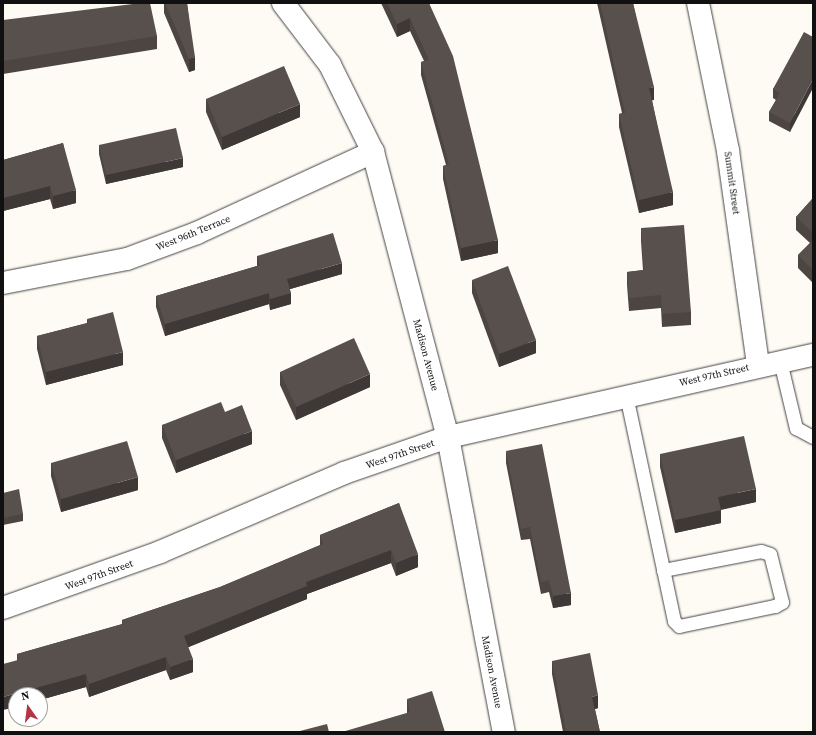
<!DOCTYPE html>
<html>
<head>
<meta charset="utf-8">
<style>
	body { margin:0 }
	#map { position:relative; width:816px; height:735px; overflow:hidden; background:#fefbf4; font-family:"Source Serif 4",serif }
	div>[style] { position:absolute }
	.roads { filter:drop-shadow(0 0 1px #434343) drop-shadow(0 0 1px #434343) }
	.service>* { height:13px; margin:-6.5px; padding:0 6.5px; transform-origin:6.5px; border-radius:6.5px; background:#fff }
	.minor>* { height:22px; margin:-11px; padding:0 11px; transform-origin:11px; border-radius:11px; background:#fff }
	.wall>* { inset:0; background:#4c4542 }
	.shaded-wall>* { inset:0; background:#3e3836 }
	.building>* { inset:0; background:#58504d }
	span { translate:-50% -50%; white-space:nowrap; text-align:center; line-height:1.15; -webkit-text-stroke:4px #fff; paint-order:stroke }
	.street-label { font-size:10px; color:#101010 }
	.frame { position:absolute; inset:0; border:4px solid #101010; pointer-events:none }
	.north { position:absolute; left:8px; top:687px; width:40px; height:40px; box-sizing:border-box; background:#fff; border:1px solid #9f9f9f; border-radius:50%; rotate:346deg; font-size:11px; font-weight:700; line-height:16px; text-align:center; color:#101010 }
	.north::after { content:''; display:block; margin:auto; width:14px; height:18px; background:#b43445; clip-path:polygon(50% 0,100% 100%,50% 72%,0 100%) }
</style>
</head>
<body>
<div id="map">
	<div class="roads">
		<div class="service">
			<i style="left:780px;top:361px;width:69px;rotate:76.6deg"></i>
			<i style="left:796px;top:428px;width:19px;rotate:28deg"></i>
			<i style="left:626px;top:395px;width:231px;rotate:78deg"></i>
			<i style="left:674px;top:621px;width:7px;rotate:45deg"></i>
			<i style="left:679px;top:626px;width:98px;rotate:-11.8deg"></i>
			<i style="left:775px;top:606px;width:8px;rotate:-30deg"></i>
			<i style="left:782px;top:602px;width:49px;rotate:-104deg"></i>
			<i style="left:770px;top:554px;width:9px;rotate:-162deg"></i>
			<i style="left:761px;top:551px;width:100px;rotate:169deg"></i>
		</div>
		<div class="minor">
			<i style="left:283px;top:3px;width:78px;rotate:52.8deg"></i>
			<i style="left:330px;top:65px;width:97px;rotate:63.7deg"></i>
			<i style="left:373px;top:152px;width:295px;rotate:75.3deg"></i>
			<i style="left:448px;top:437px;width:300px;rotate:79.3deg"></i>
			<i style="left:698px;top:3px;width:151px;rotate:78.5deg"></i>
			<i style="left:728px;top:151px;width:216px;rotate:82deg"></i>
			<i style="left:3px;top:283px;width:126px;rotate:-11deg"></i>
			<i style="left:127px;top:259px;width:75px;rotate:-20.4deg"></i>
			<i style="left:197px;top:233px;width:194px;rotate:-24.7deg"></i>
			<i style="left:3px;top:608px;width:167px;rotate:-19.6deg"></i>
			<i style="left:160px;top:552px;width:200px;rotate:-23.2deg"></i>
			<i style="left:344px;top:473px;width:110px;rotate:-19.1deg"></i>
			<i style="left:448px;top:437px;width:374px;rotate:-12.7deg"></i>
		</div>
	</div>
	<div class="wall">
		<i style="clip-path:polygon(164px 3px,187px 3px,195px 70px,189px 72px,164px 13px)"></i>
		<i style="clip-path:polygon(381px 3px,429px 3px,498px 253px,461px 261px,443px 179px,443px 166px,446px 165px,421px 75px,421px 62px,424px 61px,410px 31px,397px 37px)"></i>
		<i style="clip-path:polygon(597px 3px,633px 3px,654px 100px,652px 100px,673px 205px,639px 213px,619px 127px,619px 114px,622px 113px)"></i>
		<i style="clip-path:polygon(3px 20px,157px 36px,157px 49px,3px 74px)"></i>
		<i style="clip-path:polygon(813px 37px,790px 132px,769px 121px,769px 112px,776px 100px,773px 98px,773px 89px)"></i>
		<i style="clip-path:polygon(206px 99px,300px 117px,222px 150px,206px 112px)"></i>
		<i style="clip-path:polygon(63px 143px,76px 203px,53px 209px,50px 199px,3px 211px,3px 160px)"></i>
		<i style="clip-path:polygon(99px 145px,183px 167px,106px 184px,99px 154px)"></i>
		<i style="clip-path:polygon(813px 198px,813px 283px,798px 268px,798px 255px,810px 243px,796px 230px,796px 217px)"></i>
		<i style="clip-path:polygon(641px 228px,691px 312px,691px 325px,662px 327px,661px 308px,629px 311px,627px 285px,627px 272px,643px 270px,641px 241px)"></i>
		<i style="clip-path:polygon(257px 256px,342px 274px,290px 289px,291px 304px,270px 310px,269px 304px,165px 336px,156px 307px,156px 296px,257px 266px)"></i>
		<i style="clip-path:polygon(472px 280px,536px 353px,499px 367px,472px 293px)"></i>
		<i style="clip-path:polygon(87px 319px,123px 365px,46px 385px,37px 349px,37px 336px,87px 323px)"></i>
		<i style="clip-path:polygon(280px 372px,370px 387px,296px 420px,280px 385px)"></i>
		<i style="clip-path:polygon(225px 412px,252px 444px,176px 473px,162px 438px,162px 425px)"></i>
		<i style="clip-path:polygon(506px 451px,571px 605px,553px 608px,549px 592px,541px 594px,530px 539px,521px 540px,506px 463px)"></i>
		<i style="clip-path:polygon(660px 454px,756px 502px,721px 510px,721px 523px,675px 533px,660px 467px)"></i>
		<i style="clip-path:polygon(51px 463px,138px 490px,61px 512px,51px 476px)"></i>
		<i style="clip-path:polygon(3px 493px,23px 514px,23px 521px,3px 525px)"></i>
		<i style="clip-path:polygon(399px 503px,418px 567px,396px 576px,391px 563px,307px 594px,307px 599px,188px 647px,193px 672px,170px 680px,166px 670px,89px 697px,86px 687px,40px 700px,40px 695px,17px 661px,17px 654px,122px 624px,122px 620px,220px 587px,320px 545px,320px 535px)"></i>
		<i style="clip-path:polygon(552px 661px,598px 708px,595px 709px,600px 732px,563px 732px,552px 674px)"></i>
		<i style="clip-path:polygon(407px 699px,445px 732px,407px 713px)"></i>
	</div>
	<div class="shaded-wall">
		<i style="clip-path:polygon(410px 18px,410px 31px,397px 37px,397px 24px)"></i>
		<i style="clip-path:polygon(195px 57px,195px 70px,189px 72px,189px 59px)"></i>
		<i style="clip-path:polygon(813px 79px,813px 88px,790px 132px,790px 123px)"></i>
		<i style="clip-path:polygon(654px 87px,654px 100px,649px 101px,649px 88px)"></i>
		<i style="clip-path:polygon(300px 104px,300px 117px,222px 150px,222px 137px)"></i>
		<i style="clip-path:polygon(183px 158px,183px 167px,106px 184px,106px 175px)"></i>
		<i style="clip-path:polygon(50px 186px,50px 199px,3px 211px,3px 198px)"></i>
		<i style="clip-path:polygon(76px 190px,76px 203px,53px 209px,53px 196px)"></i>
		<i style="clip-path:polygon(673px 192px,673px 205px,639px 213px,639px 200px)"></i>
		<i style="clip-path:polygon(498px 240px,498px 253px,461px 261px,461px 248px)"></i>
		<i style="clip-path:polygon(342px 263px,342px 274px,287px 290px,287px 279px)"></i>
		<i style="clip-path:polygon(269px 293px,269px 304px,165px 336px,165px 324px)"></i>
		<i style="clip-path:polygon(291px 293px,291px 304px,270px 310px,270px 299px)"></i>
		<i style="clip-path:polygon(536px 340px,536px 353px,499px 367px,499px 354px)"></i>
		<i style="clip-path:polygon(123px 352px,123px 365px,46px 385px,46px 372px)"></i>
		<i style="clip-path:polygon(370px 374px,370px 387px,296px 420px,296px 407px)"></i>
		<i style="clip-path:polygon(252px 431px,252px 444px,176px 473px,176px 460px)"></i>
		<i style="clip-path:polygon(138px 477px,138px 490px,61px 512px,61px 499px)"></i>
		<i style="clip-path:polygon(756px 489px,756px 502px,718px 510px,718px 497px)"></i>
		<i style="clip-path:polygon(721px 510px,721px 523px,675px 533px,675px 520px)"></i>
		<i style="clip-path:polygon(391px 550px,391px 563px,307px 594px,307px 599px,184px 649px,184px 636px,306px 582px)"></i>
		<i style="clip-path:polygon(418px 554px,418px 567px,396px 576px,396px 563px)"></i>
		<i style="clip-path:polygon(571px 593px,571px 605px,553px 608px,553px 596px)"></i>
		<i style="clip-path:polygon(166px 657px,166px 670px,89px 697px,89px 684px)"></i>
		<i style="clip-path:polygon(193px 659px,193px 672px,170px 680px,170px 667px)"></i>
		<i style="clip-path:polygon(86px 674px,86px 687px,40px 700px,40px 695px,16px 695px,16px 707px,3px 710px,3px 697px)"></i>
		<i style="clip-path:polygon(598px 695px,598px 708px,592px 710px,592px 697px)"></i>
	</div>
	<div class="building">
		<i style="clip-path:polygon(141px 3px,150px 3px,157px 36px,3px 61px,3px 20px)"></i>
		<i style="clip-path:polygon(165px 3px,187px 3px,195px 57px,189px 59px)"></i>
		<i style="clip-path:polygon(387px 3px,429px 3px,453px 56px,498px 240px,461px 248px,443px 166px,449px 164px,421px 62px,429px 60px,410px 18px,397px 24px)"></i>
		<i style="clip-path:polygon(600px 3px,633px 3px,654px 87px,649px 88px,673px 192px,639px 200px,619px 114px,625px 113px)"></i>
		<i style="clip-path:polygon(804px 32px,813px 37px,813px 79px,790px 123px,769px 112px,780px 93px,773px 89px)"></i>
		<i style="clip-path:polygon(284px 66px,300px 104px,222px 137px,206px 99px)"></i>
		<i style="clip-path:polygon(176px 128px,183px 158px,106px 175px,99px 145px)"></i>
		<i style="clip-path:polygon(63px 143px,76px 190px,53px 196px,50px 186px,3px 198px,3px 160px)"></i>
		<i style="clip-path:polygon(813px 198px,813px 233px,796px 217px)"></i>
		<i style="clip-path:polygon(684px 225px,691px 312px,662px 314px,661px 295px,629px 298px,627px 272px,644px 270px,641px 228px)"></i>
		<i style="clip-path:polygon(333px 233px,342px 263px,287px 279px,291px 293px,270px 299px,269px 293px,165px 324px,156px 296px,260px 265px,257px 256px)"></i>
		<i style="clip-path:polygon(813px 240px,813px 270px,798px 255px)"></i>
		<i style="clip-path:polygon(508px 266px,536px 340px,499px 354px,472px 280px)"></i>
		<i style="clip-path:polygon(113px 312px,123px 352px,46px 372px,37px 336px,88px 323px,87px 319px)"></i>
		<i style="clip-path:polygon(354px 338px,370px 374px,296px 407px,280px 372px)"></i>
		<i style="clip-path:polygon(221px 402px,225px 412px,242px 405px,252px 431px,176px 460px,162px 425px)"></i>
		<i style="clip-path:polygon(744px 436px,756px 489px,718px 497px,721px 510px,675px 520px,660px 454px)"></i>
		<i style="clip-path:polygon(127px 441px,138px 477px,61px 499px,51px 463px)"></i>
		<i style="clip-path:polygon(542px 444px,571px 593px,553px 596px,549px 580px,541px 582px,530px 527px,521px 529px,506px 451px)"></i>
		<i style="clip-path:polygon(19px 489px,23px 514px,3px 518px,3px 493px)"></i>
		<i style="clip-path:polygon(399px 503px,418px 554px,396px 563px,391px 550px,306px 582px,307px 586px,184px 636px,193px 659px,170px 667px,166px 657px,89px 684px,86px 674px,3px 697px,3px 664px,18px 660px,17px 654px,123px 624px,122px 620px,220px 587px,323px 544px,320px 535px)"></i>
		<i style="clip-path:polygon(590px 653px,598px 695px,592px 697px,600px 732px,566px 732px,552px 661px)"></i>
		<i style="clip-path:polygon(432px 691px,445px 732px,342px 732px,410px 712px,407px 699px)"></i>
		<i style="clip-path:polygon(327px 724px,329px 732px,295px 732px,296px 732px)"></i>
	</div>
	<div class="street-label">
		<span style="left:732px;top:183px;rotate:82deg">Summit Street</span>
		<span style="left:193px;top:233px;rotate:-22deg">West 96th Terrace</span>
		<span style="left:426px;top:355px;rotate:75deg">Madison Avenue</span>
		<span style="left:714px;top:375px;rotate:-13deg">West 97th Street</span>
		<span style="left:400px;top:454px;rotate:-19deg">West 97th Street</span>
		<span style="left:99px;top:575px;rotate:-20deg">West 97th Street</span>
		<span style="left:492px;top:672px;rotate:79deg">Madison Avenue</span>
	</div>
	<div class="frame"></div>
	<div class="north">N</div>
</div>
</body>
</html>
